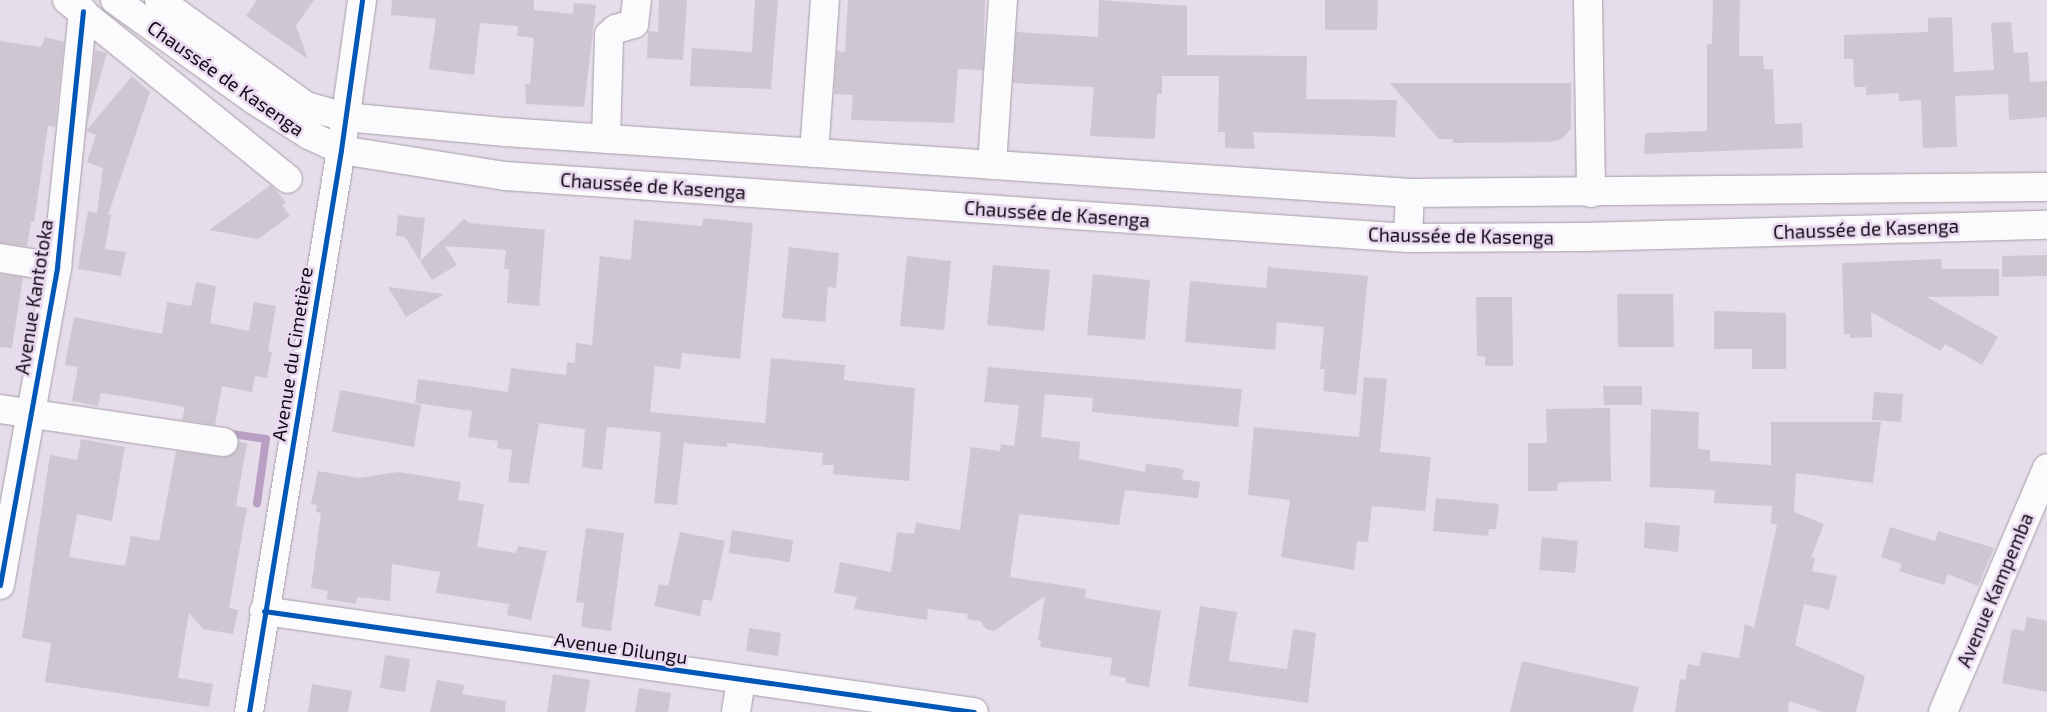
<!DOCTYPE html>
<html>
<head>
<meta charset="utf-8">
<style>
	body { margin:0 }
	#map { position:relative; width:2047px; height:712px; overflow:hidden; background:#e6ddea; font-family:"Exo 2",sans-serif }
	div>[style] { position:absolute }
	.stream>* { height:8px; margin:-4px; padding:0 4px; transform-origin:4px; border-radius:4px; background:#b89fc3 }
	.building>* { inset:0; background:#cec6d1 }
	.roads { filter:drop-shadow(0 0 1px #a59ea7) drop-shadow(0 0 1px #a59ea7) }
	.minor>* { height:28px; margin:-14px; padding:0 14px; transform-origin:14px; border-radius:14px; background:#fbfafc }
	.secondary>* { height:28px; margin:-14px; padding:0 14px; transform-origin:14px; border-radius:14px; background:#fbfafc }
	.cycleway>* { height:5px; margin:-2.5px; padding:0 2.5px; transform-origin:2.5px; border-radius:2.5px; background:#0057b8 }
	span { translate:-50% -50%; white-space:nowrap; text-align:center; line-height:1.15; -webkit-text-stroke:5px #e9d8ef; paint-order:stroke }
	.street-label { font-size:19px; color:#100b13 }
</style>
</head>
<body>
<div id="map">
	<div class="stream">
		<i style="left:225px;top:433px;width:41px;rotate:8.3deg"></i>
		<i style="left:266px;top:439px;width:65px;rotate:98deg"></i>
	</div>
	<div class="building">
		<i style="clip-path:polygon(257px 0,314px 0,296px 26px,308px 59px,246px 16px)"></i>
		<i style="clip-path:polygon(392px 0,534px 0,534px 10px,573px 14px,574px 3px,596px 5px,584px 107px,526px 104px,525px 84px,530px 84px,534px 38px,517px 36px,518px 26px,480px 23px,474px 75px,429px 69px,436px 19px,391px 15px)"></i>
		<i style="clip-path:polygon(659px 0,687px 0,683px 60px,647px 58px,648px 31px,658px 32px)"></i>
		<i style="clip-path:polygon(755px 0,778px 0,771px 89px,690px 86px,692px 48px,752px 52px)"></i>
		<i style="clip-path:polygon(848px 0,985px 0,983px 70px,958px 69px,954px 123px,851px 120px,853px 95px,834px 94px,837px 51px,845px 52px)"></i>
		<i style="clip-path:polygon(1099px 0,1187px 6px,1187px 55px,1307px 56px,1306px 99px,1397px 100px,1395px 137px,1253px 132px,1255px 149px,1225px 148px,1225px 132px,1218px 132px,1219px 76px,1162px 76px,1162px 94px,1157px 94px,1155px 139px,1090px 136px,1094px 87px,1013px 83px,1016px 32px,1098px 37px)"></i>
		<i style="clip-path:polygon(1325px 0,1378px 0,1377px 30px,1325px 30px)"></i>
		<i style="clip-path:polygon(1713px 0,1740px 0,1739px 56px,1763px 56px,1764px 69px,1773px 69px,1775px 124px,1802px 123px,1803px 148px,1644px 154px,1645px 133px,1707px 131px,1707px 44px,1712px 44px)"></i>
		<i style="clip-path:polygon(1952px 17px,1954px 72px,1994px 70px,1991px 23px,2011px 22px,2014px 53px,2028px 52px,2030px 82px,2047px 81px,2047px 117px,2009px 120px,2008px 94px,1955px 96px,1957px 147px,1923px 148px,1921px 100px,1899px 101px,1899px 93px,1866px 95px,1866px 87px,1854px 87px,1853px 59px,1844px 59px,1844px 35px,1928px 32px,1928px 18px)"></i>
		<i style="clip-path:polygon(45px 37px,64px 42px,55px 127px,48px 126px,34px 222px,31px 222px,27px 246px,0 243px,0 41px,41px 47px)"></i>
		<i style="clip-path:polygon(95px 50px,107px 53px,87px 124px)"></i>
		<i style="clip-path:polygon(132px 76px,150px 92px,108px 215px,111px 215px,105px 249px,126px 252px,121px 276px,78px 269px,88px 211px,97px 213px,103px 168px,87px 162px,96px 135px,86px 131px)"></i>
		<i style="clip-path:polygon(1390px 83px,1571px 83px,1571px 129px,1562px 139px,1550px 142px,1453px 143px,1453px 139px,1439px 139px)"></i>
		<i style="clip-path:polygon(271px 185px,286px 202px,282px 205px,290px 216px,258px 239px,209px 230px)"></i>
		<i style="clip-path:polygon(398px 215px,425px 218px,420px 261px,405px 237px,396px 236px)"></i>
		<i style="clip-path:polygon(703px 218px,753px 223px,740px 359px,682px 353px,680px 369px,655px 366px,650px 412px,765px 423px,771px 358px,845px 365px,844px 380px,915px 388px,909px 481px,833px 474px,834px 465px,822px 465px,823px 453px,727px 443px,727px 447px,684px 443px,677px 505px,654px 503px,661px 432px,607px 427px,602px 470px,582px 467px,585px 429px,539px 423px,529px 484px,508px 482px,512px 450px,497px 448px,498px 441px,468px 437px,472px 411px,415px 403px,418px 379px,508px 392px,511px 368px,566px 375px,567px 362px,575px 363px,576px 343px,592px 345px,600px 256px,631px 260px,634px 220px,702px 226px)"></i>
		<i style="clip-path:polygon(464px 219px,469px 223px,545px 230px,539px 306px,507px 303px,509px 269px,504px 269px,506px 250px,445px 246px,457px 265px,432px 280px,420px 261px)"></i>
		<i style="clip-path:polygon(789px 247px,839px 253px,836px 288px,828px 287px,825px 322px,782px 318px)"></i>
		<i style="clip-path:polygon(2047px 255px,2047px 276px,2002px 277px,2002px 256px)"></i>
		<i style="clip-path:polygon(907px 256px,951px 261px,944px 330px,900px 326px)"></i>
		<i style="clip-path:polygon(1941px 259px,1942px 269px,1999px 269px,1999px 296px,1927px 297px,1998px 337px,1982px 365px,1945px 344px,1941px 351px,1871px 312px,1872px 337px,1850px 338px,1850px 334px,1844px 334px,1842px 263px)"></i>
		<i style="clip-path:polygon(993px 265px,1050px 270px,1044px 331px,987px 325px)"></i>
		<i style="clip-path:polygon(1268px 267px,1368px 276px,1356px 395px,1323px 391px,1325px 369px,1320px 369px,1324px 327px,1277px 322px,1275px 350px,1185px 342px,1190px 281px,1266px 288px)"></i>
		<i style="clip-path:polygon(0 274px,23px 277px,12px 348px,0 347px)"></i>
		<i style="clip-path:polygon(1093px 274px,1150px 280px,1145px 340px,1087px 335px)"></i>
		<i style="clip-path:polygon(196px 282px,216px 286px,210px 323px,249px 331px,254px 302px,276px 306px,268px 351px,272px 352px,267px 378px,255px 376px,252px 392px,222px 386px,215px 425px,182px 420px,185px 407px,128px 397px,101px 393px,98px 406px,72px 401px,78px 367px,65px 365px,74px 317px,162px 334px,167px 302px,191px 306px)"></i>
		<i style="clip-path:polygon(388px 287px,444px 294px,406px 317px)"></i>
		<i style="clip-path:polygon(1617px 294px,1673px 294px,1674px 347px,1618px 347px)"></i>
		<i style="clip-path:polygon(1476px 297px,1512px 297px,1513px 366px,1485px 366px,1485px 357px,1477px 356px)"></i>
		<i style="clip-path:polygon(1714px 311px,1786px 313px,1786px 369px,1752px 369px,1752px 349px,1714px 349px)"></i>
		<i style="clip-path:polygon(988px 367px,1242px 389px,1238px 427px,1092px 412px,1093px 398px,1045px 394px,1041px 437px,1080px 442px,1079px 459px,1145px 472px,1146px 464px,1179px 468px,1184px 470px,1182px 479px,1200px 482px,1198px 498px,1125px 490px,1119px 525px,1019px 514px,1010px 577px,1086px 589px,1085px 598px,1161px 611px,1149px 687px,1126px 683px,1126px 678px,1110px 675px,1112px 658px,1040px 647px,1041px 641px,1038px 640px,1045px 596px,994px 631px,986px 629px,980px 621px,967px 619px,968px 614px,928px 609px,927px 620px,854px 609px,857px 597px,834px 593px,840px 562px,891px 572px,897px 532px,914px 534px,916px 523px,960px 530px,971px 447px,1000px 451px,1001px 444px,1014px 446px,1019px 405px,984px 402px)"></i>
		<i style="clip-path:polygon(1364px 377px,1387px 379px,1380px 452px,1431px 457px,1425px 511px,1372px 506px,1368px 542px,1357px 541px,1354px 570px,1281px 557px,1290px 500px,1248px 495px,1254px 427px,1359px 437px)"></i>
		<i style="clip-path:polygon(1603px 386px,1642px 386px,1642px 405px,1604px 405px)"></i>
		<i style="clip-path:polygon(340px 390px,421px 405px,414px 447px,332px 432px)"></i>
		<i style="clip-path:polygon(1874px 392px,1903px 394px,1901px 422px,1872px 420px)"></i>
		<i style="clip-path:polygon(1610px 408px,1611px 481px,1566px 482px,1558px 483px,1557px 491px,1528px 491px,1528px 443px,1547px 443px,1546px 409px)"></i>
		<i style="clip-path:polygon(1651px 409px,1699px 412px,1698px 449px,1710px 450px,1710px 461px,1771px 465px,1771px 422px,1881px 422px,1873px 483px,1796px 473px,1794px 512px,1824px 524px,1811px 557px,1815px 558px,1812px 571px,1837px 576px,1829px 610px,1804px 604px,1795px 645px,1865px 676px,1856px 712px,1823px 712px,1789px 701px,1788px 712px,1675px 712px,1680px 679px,1685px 680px,1688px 664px,1699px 666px,1702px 652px,1739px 658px,1745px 624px,1754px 628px,1777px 525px,1771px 523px,1772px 506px,1714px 503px,1715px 490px,1650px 487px)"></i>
		<i style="clip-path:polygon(81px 439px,125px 447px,112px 521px,77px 514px,69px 557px,125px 566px,131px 536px,159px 541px,176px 451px,222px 457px,236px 452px,239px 442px,247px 443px,236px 506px,247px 508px,229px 608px,238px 610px,233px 634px,203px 629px,189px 613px,178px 678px,213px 684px,209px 707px,45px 682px,51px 643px,22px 638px,50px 455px,77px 460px)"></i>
		<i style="clip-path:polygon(318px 471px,358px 478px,398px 472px,461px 482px,458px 500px,484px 504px,477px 547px,516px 553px,518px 546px,547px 551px,531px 620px,507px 615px,509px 604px,436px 593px,440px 572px,392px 564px,390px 601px,357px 597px,356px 604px,326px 599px,328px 591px,311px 588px,321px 513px,316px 512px,317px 505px,311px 504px)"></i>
		<i style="clip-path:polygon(1436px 498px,1499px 504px,1496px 529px,1489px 529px,1488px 536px,1433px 531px)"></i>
		<i style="clip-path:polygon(1645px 522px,1680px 526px,1678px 552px,1644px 548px)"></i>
		<i style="clip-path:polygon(1890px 527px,1935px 541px,1938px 531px,1994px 548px,1978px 586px,1948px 574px,1944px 585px,1899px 571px,1902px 564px,1881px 557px)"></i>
		<i style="clip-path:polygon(586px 528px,624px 533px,611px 631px,581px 627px,584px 603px,576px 602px)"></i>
		<i style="clip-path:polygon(732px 530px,793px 540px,790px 562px,729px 553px)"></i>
		<i style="clip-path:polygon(680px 532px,725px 541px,712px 601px,703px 599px,700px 616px,654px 606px,659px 584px,668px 586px)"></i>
		<i style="clip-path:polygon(1542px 537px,1578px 541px,1575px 573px,1539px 570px)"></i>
		<i style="clip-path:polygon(1200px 606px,1237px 612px,1229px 661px,1287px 669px,1293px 629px,1316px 633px,1308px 703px,1188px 686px)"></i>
		<i style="clip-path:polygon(2027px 617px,2047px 621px,2047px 692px,2002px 683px,2012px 629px,2024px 631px)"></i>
		<i style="clip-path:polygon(749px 628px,781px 633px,778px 656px,746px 651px)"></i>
		<i style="clip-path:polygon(385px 655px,410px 659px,405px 692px,380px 688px)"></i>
		<i style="clip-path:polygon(1522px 661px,1639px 687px,1633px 712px,1510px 712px)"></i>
		<i style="clip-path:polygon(553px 674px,590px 680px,585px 712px,547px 712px)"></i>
		<i style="clip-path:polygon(437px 680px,464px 685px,462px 694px,506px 701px,505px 712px,430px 712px)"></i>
		<i style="clip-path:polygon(312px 684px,352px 691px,348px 712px,308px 712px)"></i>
		<i style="clip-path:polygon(639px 688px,671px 693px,668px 712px,635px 712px)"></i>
	</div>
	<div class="roads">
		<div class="minor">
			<i style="left:67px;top:0;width:284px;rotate:39deg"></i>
			<i style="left:1588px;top:0;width:193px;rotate:89.1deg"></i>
			<i style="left:606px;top:139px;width:104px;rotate:-88.3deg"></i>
			<i style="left:609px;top:35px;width:9px;rotate:-41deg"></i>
			<i style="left:616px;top:29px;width:19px;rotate:-16deg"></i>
			<i style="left:634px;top:24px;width:24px;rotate:-83deg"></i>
			<i style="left:814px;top:153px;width:153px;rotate:-85.9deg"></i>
			<i style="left:992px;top:165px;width:165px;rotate:-86.2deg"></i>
			<i style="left:0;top:258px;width:58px;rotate:9deg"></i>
			<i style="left:0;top:409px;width:226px;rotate:8.4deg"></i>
			<i style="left:0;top:585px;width:323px;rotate:-79.8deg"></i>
			<i style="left:57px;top:267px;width:257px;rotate:-84.2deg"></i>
			<i style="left:264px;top:611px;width:717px;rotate:8.1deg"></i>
			<i style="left:249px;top:712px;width:569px;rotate:-80.7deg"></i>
			<i style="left:341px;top:150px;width:151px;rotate:-82deg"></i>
			<i style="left:736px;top:712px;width:32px;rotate:-81deg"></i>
			<i style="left:1943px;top:712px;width:265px;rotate:-66.9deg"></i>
		</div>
		<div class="secondary">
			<i style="left:115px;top:0;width:171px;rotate:35.7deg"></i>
			<i style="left:254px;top:100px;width:65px;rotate:32.5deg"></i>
			<i style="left:309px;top:135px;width:35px;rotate:25deg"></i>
			<i style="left:341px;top:150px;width:166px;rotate:9deg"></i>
			<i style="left:505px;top:176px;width:905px;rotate:3.93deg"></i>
			<i style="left:1408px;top:238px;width:175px;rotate:-0.3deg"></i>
			<i style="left:1583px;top:237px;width:464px;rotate:-1.5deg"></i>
			<i style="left:159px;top:0;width:181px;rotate:35.8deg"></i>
			<i style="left:306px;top:106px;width:41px;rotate:15.8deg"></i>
			<i style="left:345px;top:117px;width:161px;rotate:5.4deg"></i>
			<i style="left:505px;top:132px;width:907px;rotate:3.86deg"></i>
			<i style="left:1410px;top:193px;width:637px;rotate:-0.54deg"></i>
			<i style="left:1408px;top:238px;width:45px;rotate:-87.5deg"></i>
		</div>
	</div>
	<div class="cycleway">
		<i style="left:0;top:585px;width:323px;rotate:-79.8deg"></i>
		<i style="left:57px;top:267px;width:257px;rotate:-84.2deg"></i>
		<i style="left:264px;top:611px;width:717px;rotate:8.1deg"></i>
		<i style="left:249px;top:712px;width:569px;rotate:-80.7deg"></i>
		<i style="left:341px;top:150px;width:151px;rotate:-82deg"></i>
	</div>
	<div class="street-label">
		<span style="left:226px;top:78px;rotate:35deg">Chaussée de Kasenga</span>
		<span style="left:653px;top:186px;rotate:4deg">Chaussée de Kasenga</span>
		<span style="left:1057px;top:214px;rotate:4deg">Chaussée de Kasenga</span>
		<span style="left:1866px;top:229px;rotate:-2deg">Chaussée de Kasenga</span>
		<span style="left:1461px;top:236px;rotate:1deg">Chaussée de Kasenga</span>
		<span style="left:34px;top:297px;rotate:-81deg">Avenue Kantotoka</span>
		<span style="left:292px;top:354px;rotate:-81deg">Avenue du Cimetière</span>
		<span style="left:1995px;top:590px;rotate:-67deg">Avenue Kampemba</span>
		<span style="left:621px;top:648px;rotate:8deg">Avenue Dilungu</span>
	</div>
</div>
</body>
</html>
